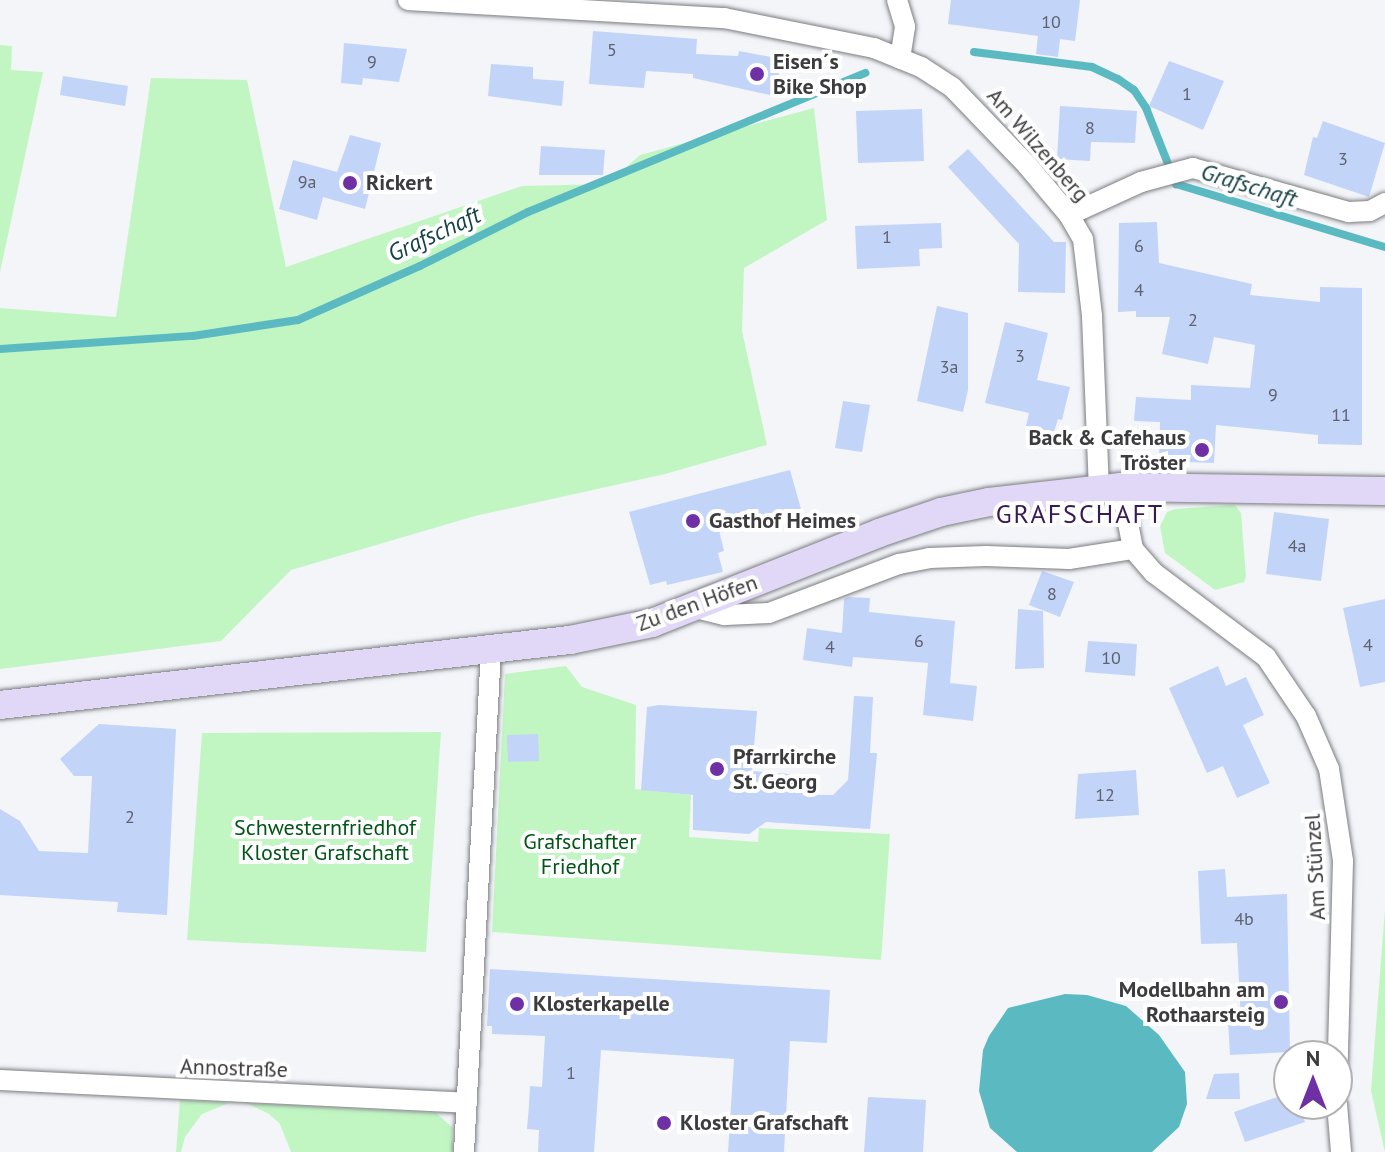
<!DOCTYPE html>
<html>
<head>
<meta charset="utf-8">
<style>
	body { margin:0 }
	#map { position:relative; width:1385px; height:1152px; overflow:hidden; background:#f3f5f9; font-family:"PT Sans",sans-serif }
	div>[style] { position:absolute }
	.green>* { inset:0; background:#c1f6c3 }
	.water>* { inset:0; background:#5bbac1 }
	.stream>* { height:8px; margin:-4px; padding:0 4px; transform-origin:4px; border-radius:4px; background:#5bbac1 }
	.building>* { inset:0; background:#c3d4f9 }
	.roads { filter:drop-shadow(0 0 2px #7b7d80) drop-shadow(0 0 2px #7b7d80) }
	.street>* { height:20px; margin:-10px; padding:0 10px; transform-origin:10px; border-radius:10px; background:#fff }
	.secondary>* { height:28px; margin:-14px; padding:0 14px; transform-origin:14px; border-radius:14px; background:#e1d8f7 }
	.dots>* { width:22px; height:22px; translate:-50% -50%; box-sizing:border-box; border:4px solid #fff; border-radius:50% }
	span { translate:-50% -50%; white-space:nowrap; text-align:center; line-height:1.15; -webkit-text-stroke:8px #fff; paint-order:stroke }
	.number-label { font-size:18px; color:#5e626d }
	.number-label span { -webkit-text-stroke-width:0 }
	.poi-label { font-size:22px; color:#3c3c3e; font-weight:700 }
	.left { translate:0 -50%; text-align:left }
	.right { translate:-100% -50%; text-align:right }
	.street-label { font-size:22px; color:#3c3c3e }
	.park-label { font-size:22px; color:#005517 }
	.water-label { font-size:24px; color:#164245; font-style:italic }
	.quarter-label { font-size:26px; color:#381b53; letter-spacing:2px }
	.north { position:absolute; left:1273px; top:1040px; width:80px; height:80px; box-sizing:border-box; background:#fff; border:2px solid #b1b1b2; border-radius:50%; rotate:0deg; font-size:22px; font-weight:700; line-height:32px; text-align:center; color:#3c3c3e }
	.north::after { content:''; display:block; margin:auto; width:28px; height:36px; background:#6f30a5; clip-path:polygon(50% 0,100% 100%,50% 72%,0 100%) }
</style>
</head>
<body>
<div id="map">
	<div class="green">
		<i style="clip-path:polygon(0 45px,12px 46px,11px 70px,43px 72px,0 272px)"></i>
		<i style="clip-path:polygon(151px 78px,247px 80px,286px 267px,522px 186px,607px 184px,640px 155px,814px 108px,827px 220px,744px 268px,742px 331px,767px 445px,665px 474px,475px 516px,291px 570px,221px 641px,0 669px,0 308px,116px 317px)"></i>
		<i style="clip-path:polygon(1235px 505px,1241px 513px,1246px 576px,1244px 582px,1215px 590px,1165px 553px,1160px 526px,1167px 512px,1175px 509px)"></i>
		<i style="clip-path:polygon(566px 666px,582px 687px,636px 705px,635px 789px,691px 795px,689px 837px,758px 842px,759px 828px,890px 834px,881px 960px,492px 932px,505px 674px)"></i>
		<i style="clip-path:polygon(441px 732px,426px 952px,187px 940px,202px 733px)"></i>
		<i style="clip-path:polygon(1385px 909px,1385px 1152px,1371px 1091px)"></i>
		<i style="clip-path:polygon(180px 1100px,229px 1103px,202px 1114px,185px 1137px,181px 1152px,176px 1152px)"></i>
		<i style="clip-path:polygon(246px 1103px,436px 1113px,452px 1127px,453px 1152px,291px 1152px,280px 1124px,269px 1114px)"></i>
	</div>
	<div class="water">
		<i style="clip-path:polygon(1065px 994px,1087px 995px,1126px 1006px,1159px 1035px,1185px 1072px,1187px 1104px,1179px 1127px,1152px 1152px,1017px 1152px,990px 1128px,979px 1091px,983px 1050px,989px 1036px,1008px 1008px)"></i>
	</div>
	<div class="stream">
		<i style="left:974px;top:52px;width:119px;rotate:7.2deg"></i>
		<i style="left:1092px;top:67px;width:29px;rotate:25deg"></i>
		<i style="left:1118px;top:79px;width:19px;rotate:35deg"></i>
		<i style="left:1134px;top:90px;width:22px;rotate:56deg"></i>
		<i style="left:1146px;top:108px;width:82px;rotate:68.5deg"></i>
		<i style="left:1176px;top:184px;width:218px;rotate:16.8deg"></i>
		<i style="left:0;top:349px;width:193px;rotate:-3.9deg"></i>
		<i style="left:193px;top:336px;width:106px;rotate:-8.7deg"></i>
		<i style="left:298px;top:320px;width:133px;rotate:-23.9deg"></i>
		<i style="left:420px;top:266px;width:121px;rotate:-26.6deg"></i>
		<i style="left:528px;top:212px;width:365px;rotate:-22.4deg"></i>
	</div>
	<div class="building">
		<i style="clip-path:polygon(951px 0,1080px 0,1075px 41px,1060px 39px,1058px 57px,1036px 54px,1038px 36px,948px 24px)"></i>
		<i style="clip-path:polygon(593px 31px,697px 39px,696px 54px,738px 56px,739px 51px,782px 59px,774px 96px,693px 78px,693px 74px,646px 71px,644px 88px,589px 84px)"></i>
		<i style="clip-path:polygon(344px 43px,407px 49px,399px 82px,363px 78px,362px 85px,341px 83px)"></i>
		<i style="clip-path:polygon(1169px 61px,1224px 81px,1203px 130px,1149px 106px)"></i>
		<i style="clip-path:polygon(491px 64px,533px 67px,533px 79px,564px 81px,562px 106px,488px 96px)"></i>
		<i style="clip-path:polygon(63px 76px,128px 86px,125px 106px,60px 95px)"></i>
		<i style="clip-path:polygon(1060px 106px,1137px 111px,1135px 143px,1091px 142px,1090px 161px,1057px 159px)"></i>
		<i style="clip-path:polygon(922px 109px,924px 161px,858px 163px,856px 111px)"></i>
		<i style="clip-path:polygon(1323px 121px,1385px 143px,1369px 197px,1304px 175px,1313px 137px,1317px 138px)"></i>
		<i style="clip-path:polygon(350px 135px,381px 143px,365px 209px,323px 197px,317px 220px,279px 209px,293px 160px,337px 172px)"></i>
		<i style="clip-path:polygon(541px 146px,605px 150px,603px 175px,539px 175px)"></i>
		<i style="clip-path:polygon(968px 149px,1054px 242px,1066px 242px,1065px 293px,1018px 292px,1019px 244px,948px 167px)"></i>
		<i style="clip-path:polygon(1157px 222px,1159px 263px,1252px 284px,1250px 295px,1320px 302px,1320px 287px,1362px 288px,1362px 445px,1318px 444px,1318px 435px,1216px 425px,1214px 463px,1159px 461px,1160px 422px,1134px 421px,1136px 397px,1191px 400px,1191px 385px,1250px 388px,1255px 345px,1214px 337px,1208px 364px,1162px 354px,1170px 317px,1136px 317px,1136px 311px,1118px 312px,1119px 223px)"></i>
		<i style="clip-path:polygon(941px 223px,942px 248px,919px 249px,920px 266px,857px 269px,855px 226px)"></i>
		<i style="clip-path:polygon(937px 306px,968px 313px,968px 390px,963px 412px,917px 401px)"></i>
		<i style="clip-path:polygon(1005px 322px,1048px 333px,1037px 380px,1070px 387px,1062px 420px,1058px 419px,1054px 432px,1026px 426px,1029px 413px,985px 403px)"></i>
		<i style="clip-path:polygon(843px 401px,870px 405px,862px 452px,835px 448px)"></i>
		<i style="clip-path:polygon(790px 470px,801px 509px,719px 530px,724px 551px,718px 553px,723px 572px,667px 585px,666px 581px,650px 585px,629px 512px)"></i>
		<i style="clip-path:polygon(1274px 512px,1329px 519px,1321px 581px,1266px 574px)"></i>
		<i style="clip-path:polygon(1042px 571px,1074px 582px,1060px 617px,1029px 605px)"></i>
		<i style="clip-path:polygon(848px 597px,870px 598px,869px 612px,955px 621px,950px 683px,977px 686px,973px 721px,923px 715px,928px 663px,853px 657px,852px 667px,803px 660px,807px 628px,842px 633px,844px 599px)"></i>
		<i style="clip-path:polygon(1385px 599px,1385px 682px,1360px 687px,1343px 608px)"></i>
		<i style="clip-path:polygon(1018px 609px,1043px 611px,1044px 668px,1015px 669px)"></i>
		<i style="clip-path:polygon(1088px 641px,1137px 644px,1135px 676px,1085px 672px)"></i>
		<i style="clip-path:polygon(1218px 666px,1226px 686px,1246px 677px,1264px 715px,1243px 725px,1270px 783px,1237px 798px,1223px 766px,1207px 773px,1169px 688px)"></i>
		<i style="clip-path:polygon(854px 696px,873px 697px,870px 753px,877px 753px,870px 829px,766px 822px,749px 834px,693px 830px,693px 795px,641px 790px,647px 707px,659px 705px,757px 711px,752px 771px,800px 775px,813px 795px,833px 795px,848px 780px)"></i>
		<i style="clip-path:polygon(99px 724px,176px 729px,167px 915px,117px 912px,118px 902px,0 895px,0 809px,20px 821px,39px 851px,88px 853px,92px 776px,74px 776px,60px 759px)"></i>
		<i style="clip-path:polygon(538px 734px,539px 761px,508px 762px,507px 735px)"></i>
		<i style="clip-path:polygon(1136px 770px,1139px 815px,1075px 819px,1078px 774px)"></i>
		<i style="clip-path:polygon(1225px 869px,1227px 897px,1287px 894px,1290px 1052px,1230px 1055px,1228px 1022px,1241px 1021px,1237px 943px,1201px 944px,1198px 871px)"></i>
		<i style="clip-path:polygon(490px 969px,830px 990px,827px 1043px,790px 1041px,784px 1152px,728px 1152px,734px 1059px,601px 1050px,594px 1152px,538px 1152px,539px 1130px,527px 1129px,529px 1105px,530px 1086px,542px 1087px,545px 1036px,492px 1034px,492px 1026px,487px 1026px)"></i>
		<i style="clip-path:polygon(1239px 1073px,1240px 1099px,1206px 1099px,1214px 1074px)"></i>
		<i style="clip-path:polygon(1289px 1093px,1289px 1104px,1298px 1104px,1305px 1122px,1245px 1142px,1234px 1112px)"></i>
		<i style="clip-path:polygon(868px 1097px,926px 1100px,923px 1152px,864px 1152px)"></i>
	</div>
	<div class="roads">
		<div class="street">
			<i style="left:408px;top:0;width:317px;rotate:3.3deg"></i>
			<i style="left:724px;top:18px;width:153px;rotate:11.3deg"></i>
			<i style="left:874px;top:48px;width:51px;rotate:22deg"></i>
			<i style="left:921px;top:67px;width:37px;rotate:33deg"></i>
			<i style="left:952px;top:87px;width:108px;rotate:46.1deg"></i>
			<i style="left:1027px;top:165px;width:65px;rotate:50deg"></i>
			<i style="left:1069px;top:215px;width:28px;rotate:60deg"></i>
			<i style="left:1083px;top:239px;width:78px;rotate:83.3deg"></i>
			<i style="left:1092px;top:316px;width:172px;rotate:87.7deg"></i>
			<i style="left:897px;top:0;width:28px;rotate:73deg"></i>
			<i style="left:905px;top:27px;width:32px;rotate:99deg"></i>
			<i style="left:1069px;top:215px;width:79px;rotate:-24.6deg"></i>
			<i style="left:1141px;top:182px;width:54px;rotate:-15.1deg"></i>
			<i style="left:1193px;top:168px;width:162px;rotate:15.8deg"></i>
			<i style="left:1349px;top:212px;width:21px;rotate:-3deg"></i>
			<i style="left:1370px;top:211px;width:17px;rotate:-28deg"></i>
			<i style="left:1121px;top:487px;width:63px;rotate:79deg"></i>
			<i style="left:1133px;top:549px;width:32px;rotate:49deg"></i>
			<i style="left:1154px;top:573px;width:140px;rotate:36.9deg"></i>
			<i style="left:1266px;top:657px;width:71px;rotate:55.9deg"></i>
			<i style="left:1306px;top:716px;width:58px;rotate:66.5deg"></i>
			<i style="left:1329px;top:769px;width:93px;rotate:81.3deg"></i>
			<i style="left:1343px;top:861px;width:226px;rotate:91.5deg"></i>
			<i style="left:696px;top:608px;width:30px;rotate:14deg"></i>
			<i style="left:725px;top:615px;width:44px;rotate:-2.6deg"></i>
			<i style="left:769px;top:613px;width:139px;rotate:-20.7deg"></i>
			<i style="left:899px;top:564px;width:31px;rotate:-11deg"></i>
			<i style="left:929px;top:558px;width:57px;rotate:-2deg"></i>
			<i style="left:986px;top:556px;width:83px;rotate:2.1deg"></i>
			<i style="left:1069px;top:559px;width:65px;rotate:-8.9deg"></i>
			<i style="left:0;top:1080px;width:467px;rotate:2.8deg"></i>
			<i style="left:1337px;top:1104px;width:48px;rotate:85.2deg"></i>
			<i style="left:464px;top:1152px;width:502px;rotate:-86.92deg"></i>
		</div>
		<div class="secondary">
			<i style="left:0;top:705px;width:574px;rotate:-6.51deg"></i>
			<i style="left:570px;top:640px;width:84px;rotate:-11.7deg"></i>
			<i style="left:652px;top:623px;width:244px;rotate:-21.6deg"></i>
			<i style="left:879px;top:533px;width:65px;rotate:-18.7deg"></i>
			<i style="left:941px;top:512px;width:49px;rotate:-11.8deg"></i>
			<i style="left:989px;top:502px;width:133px;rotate:-6.5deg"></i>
			<i style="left:1121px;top:487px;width:264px;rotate:0.9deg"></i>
		</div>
	</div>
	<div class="dots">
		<i style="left:757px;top:74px;background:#6f30a5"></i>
		<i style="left:350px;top:183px;background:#6f30a5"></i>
		<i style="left:1202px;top:450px;background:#6f30a5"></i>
		<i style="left:693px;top:521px;background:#6f30a5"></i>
		<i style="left:717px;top:769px;background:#6f30a5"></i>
		<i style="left:1281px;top:1002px;background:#6f30a5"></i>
		<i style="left:517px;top:1004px;background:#6f30a5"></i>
		<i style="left:664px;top:1123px;background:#6f30a5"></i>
	</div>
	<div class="number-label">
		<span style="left:1051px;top:22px">10</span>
		<span style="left:612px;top:50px">5</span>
		<span style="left:372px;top:62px">9</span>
		<span style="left:1187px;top:94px">1</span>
		<span style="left:1090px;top:128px">8</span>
		<span style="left:1343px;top:159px">3</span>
		<span style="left:307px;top:182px">9a</span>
		<span style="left:887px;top:237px">1</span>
		<span style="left:1139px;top:246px">6</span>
		<span style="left:1139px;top:290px">4</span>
		<span style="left:1193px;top:320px">2</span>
		<span style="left:1020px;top:356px">3</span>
		<span style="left:949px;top:367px">3a</span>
		<span style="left:1273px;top:395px">9</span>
		<span style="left:1341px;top:415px">11</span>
		<span style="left:1297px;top:546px">4a</span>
		<span style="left:1052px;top:594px">8</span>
		<span style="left:919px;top:641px">6</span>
		<span style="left:1368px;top:645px">4</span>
		<span style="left:830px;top:647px">4</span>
		<span style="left:1111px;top:658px">10</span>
		<span style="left:1105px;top:795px">12</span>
		<span style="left:130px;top:817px">2</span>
		<span style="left:1244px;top:919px">4b</span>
		<span style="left:571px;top:1073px">1</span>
	</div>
	<div class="poi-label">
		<span class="left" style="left:773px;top:74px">Eisen´s<br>Bike Shop</span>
		<span class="left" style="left:366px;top:183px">Rickert</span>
		<span class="right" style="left:1186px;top:450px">Back &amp; Cafehaus<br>Tröster</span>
		<span class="left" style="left:709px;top:521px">Gasthof Heimes</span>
		<span class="left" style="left:733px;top:769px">Pfarrkirche<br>St. Georg</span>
		<span class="right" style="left:1265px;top:1002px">Modellbahn am<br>Rothaarsteig</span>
		<span class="left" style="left:533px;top:1004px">Klosterkapelle</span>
		<span class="left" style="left:680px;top:1123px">Kloster Grafschaft</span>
	</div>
	<div class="street-label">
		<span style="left:1038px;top:145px;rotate:49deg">Am Wilzenberg</span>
		<span style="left:697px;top:603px;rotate:-20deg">Zu den Höfen</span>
		<span style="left:1315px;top:867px;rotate:-93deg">Am Stünzel</span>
		<span style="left:234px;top:1068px;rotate:2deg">Annostraße</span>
	</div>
	<div class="park-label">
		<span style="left:325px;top:840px">Schwesternfriedhof<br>Kloster Grafschaft</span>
		<span style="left:580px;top:854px">Grafschafter<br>Friedhof</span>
	</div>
	<div class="water-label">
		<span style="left:1249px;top:185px;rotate:17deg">Grafschaft</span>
		<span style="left:434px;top:234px;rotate:-25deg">Grafschaft</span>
	</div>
	<div class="quarter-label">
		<span style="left:1080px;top:514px">GRAFSCHAFT</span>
	</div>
	<div class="north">N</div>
</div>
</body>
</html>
